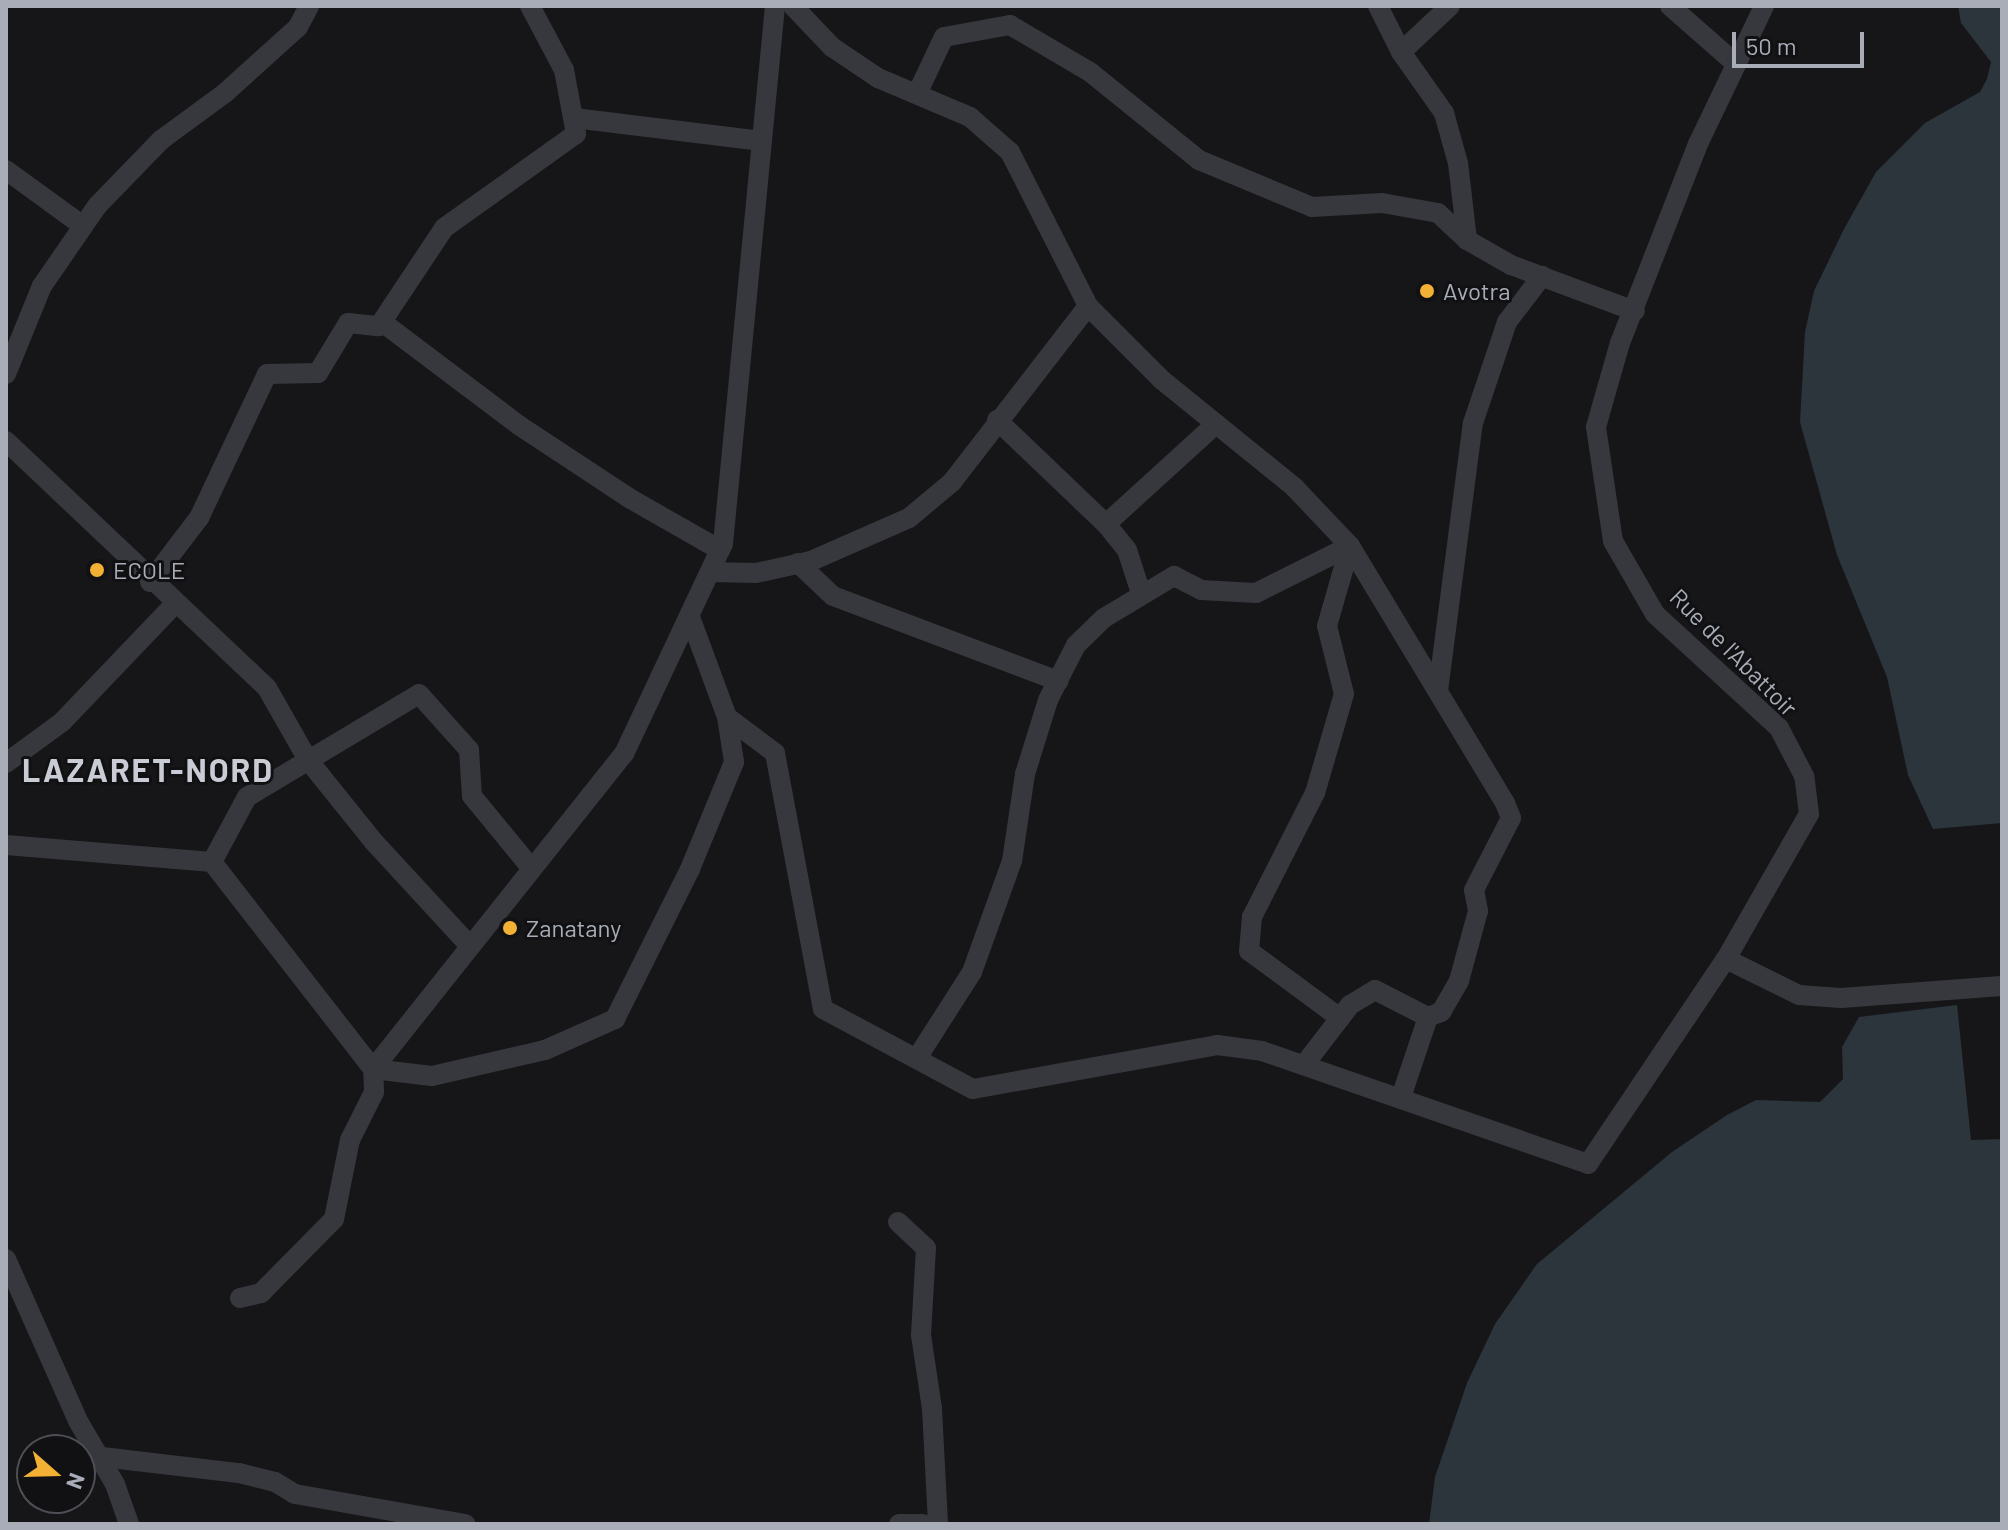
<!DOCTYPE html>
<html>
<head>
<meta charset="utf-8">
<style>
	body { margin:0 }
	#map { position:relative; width:2008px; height:1530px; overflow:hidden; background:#161618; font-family:Barlow,sans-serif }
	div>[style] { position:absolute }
	.water>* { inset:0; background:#2c353c }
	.street>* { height:20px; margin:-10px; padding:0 10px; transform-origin:10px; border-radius:10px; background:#37383d }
	.dots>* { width:22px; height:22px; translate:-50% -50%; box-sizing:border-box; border:4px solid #111113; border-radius:50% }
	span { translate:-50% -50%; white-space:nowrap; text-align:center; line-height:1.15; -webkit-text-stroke:6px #111113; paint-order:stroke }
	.poi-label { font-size:24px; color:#a8adb8 }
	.left { translate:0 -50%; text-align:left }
	.street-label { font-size:24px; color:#a8adb8 }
	.district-label { font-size:32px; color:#c9ccd4; font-weight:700; letter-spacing:2px }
	.frame { position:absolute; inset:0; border:8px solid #a8adb8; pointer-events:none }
	.north { position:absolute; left:16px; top:1434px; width:80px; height:80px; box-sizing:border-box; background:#111113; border:2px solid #4d4f55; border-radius:50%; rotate:110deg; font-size:22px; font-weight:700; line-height:32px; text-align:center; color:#a8adb8 }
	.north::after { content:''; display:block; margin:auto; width:28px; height:36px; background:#f2b134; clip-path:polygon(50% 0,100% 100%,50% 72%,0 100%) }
	.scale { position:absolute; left:1732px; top:32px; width:132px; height:36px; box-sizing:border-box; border:4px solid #a8adb8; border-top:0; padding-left:10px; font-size:24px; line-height:28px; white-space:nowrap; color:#a8adb8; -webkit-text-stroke:6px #111113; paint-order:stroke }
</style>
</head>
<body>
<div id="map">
	<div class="water">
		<i style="clip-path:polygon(1958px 6px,2002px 6px,2002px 823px,1933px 829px,1908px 775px,1887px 677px,1837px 555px,1800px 422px,1805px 332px,1814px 291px,1844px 229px,1876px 172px,1925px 123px,1980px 92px,1987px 79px,1991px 62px,1961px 23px)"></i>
		<i style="clip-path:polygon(1957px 1005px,1971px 1140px,2002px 1139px,2002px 1524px,1429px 1524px,1435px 1477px,1467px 1383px,1495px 1324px,1537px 1264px,1672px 1152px,1727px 1115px,1756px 1100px,1820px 1102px,1843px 1079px,1842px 1047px,1859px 1017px)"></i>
	</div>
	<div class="street">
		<i style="left:793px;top:6px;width:57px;rotate:46.4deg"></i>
		<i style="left:832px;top:47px;width:55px;rotate:34deg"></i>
		<i style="left:878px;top:78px;width:100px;rotate:23deg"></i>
		<i style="left:970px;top:117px;width:53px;rotate:41.2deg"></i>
		<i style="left:1010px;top:152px;width:173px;rotate:63.1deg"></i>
		<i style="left:1088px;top:306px;width:105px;rotate:45deg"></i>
		<i style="left:1162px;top:380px;width:170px;rotate:39deg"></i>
		<i style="left:1294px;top:487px;width:81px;rotate:46.5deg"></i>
		<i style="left:1350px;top:546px;width:300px;rotate:58.9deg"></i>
		<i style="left:1505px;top:803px;width:16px;rotate:68deg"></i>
		<i style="left:1511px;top:818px;width:81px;rotate:117.2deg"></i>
		<i style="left:1474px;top:890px;width:21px;rotate:79deg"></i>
		<i style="left:1478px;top:911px;width:73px;rotate:105.2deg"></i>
		<i style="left:1459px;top:981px;width:36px;rotate:120deg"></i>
		<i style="left:1441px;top:1012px;width:14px;rotate:159deg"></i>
		<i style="left:1428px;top:1017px;width:84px;rotate:108.6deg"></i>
		<i style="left:1378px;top:6px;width:51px;rotate:63.4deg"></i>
		<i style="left:1450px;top:6px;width:67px;rotate:136.8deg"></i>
		<i style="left:1401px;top:52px;width:75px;rotate:54.8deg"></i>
		<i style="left:1444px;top:113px;width:52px;rotate:74.4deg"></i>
		<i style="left:1458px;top:163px;width:78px;rotate:83.3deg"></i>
		<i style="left:1670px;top:6px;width:88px;rotate:41.3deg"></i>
		<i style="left:917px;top:94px;width:63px;rotate:-64.7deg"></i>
		<i style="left:944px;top:37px;width:67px;rotate:-10.3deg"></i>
		<i style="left:1010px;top:25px;width:93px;rotate:30.4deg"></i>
		<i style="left:1090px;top:72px;width:140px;rotate:38.9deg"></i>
		<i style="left:1199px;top:160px;width:122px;rotate:22.6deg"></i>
		<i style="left:1312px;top:207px;width:70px;rotate:-3.3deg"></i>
		<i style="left:1382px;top:203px;width:57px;rotate:10.1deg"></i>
		<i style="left:1438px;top:213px;width:40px;rotate:43deg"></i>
		<i style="left:1467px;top:240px;width:51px;rotate:29.6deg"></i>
		<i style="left:1511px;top:265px;width:132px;rotate:20.4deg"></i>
		<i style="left:574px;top:118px;width:189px;rotate:7deg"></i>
		<i style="left:6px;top:170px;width:95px;rotate:36deg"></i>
		<i style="left:382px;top:322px;width:173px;rotate:37deg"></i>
		<i style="left:520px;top:426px;width:131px;rotate:33.4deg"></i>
		<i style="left:629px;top:498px;width:105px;rotate:29.7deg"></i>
		<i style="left:6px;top:374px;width:95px;rotate:-67.8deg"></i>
		<i style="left:42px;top:286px;width:97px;rotate:-55.5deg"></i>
		<i style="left:97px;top:206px;width:92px;rotate:-45.9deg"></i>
		<i style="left:161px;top:140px;width:79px;rotate:-36.3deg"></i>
		<i style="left:225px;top:93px;width:98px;rotate:-42.1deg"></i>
		<i style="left:298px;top:27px;width:24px;rotate:-62deg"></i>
		<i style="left:997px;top:420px;width:151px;rotate:43.7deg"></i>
		<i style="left:1106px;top:524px;width:33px;rotate:51deg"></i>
		<i style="left:1127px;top:550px;width:45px;rotate:72deg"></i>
		<i style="left:6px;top:441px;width:359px;rotate:43.4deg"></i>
		<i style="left:267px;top:688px;width:83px;rotate:60.3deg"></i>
		<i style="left:308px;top:760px;width:105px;rotate:51.2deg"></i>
		<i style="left:374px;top:842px;width:142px;rotate:47.3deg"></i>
		<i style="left:1106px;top:524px;width:149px;rotate:-42.3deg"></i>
		<i style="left:798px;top:563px;width:48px;rotate:43.3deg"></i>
		<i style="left:833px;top:596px;width:241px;rotate:20.7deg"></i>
		<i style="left:710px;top:572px;width:46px;rotate:1.2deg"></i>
		<i style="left:756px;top:573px;width:56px;rotate:-12.3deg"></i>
		<i style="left:811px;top:561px;width:107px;rotate:-23.7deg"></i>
		<i style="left:909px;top:518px;width:56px;rotate:-39.9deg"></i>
		<i style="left:952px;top:482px;width:222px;rotate:-52.3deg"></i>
		<i style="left:150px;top:582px;width:81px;rotate:-52.6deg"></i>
		<i style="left:199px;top:518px;width:159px;rotate:-64.7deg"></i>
		<i style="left:267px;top:374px;width:51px;rotate:-1.1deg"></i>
		<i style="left:318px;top:373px;width:58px;rotate:-59deg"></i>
		<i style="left:348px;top:323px;width:31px;rotate:6deg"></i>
		<i style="left:379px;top:326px;width:118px;rotate:-56.4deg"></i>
		<i style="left:444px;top:228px;width:162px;rotate:-35.5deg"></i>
		<i style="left:576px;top:134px;width:65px;rotate:-100.6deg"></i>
		<i style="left:564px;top:70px;width:72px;rotate:-118deg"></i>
		<i style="left:1438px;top:691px;width:270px;rotate:-82.6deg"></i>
		<i style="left:1473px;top:423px;width:107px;rotate:-71.4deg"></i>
		<i style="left:1507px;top:322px;width:58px;rotate:-52.7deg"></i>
		<i style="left:727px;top:717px;width:60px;rotate:36.9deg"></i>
		<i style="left:775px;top:753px;width:260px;rotate:79.4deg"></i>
		<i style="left:823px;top:1009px;width:170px;rotate:28.1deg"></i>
		<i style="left:973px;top:1089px;width:248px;rotate:-10.2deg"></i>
		<i style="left:1217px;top:1045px;width:45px;rotate:7.6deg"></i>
		<i style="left:1262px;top:1051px;width:345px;rotate:19.1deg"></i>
		<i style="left:1588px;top:1164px;width:247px;rotate:-56.1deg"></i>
		<i style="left:1726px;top:959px;width:167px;rotate:-60.2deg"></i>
		<i style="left:1809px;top:814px;width:38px;rotate:-97deg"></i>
		<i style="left:1804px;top:776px;width:54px;rotate:-117.5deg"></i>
		<i style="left:1779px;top:728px;width:168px;rotate:-137.4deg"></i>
		<i style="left:1655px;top:614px;width:84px;rotate:-119.9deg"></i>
		<i style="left:1613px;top:541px;width:115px;rotate:-98.5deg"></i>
		<i style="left:1596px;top:427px;width:87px;rotate:-74.1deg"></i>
		<i style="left:1620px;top:343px;width:214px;rotate:-68.6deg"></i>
		<i style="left:1698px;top:144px;width:153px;rotate:-64.4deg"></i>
		<i style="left:6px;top:763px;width:69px;rotate:-36.2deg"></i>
		<i style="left:62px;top:722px;width:162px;rotate:-46.3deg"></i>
		<i style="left:6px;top:845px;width:207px;rotate:4.7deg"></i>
		<i style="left:212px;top:862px;width:262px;rotate:52.1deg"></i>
		<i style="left:373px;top:1069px;width:403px;rotate:-51.5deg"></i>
		<i style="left:624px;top:754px;width:232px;rotate:-64.8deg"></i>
		<i style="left:723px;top:544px;width:541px;rotate:-84.48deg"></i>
		<i style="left:212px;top:862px;width:74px;rotate:-61.7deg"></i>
		<i style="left:247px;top:797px;width:200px;rotate:-30.9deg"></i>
		<i style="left:419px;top:694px;width:75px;rotate:48.2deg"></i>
		<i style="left:469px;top:750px;width:46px;rotate:86.3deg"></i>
		<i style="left:472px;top:796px;width:94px;rotate:50.6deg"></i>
		<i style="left:1726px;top:959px;width:81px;rotate:26.3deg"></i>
		<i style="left:1799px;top:995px;width:42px;rotate:4.1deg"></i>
		<i style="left:1841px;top:998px;width:161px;rotate:-4.3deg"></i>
		<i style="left:1340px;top:1018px;width:113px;rotate:-143.6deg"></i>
		<i style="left:1249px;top:951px;width:34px;rotate:-85deg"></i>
		<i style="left:1252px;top:917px;width:139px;rotate:-63.1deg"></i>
		<i style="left:1315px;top:793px;width:103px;rotate:-73.7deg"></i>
		<i style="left:1344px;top:694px;width:70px;rotate:-104deg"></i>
		<i style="left:1327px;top:626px;width:83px;rotate:-74deg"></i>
		<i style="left:917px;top:1058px;width:102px;rotate:-57.4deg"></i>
		<i style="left:972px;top:972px;width:118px;rotate:-70.2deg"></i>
		<i style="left:1012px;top:861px;width:88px;rotate:-81.5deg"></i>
		<i style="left:1025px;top:774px;width:77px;rotate:-72.7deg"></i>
		<i style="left:1048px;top:700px;width:62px;rotate:-63deg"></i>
		<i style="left:1076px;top:645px;width:39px;rotate:-44deg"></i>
		<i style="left:1104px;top:618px;width:82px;rotate:-31deg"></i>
		<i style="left:1174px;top:576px;width:30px;rotate:27deg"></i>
		<i style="left:1201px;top:590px;width:55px;rotate:3.1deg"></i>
		<i style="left:1256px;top:593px;width:105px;rotate:-26.6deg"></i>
		<i style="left:1304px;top:1065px;width:76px;rotate:-52.5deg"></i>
		<i style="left:1350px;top:1005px;width:29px;rotate:-31deg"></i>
		<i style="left:1375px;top:990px;width:59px;rotate:27deg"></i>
		<i style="left:898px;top:1222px;width:38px;rotate:43deg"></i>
		<i style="left:926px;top:1248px;width:87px;rotate:93.3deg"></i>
		<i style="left:921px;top:1335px;width:75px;rotate:81.5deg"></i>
		<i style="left:932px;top:1409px;width:115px;rotate:87deg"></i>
		<i style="left:6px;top:1259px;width:177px;rotate:66deg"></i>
		<i style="left:78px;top:1421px;width:73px;rotate:59.6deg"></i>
		<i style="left:115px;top:1484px;width:42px;rotate:70.7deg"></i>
		<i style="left:240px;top:1298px;width:22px;rotate:-13deg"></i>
		<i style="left:261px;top:1293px;width:104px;rotate:-45.4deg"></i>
		<i style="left:334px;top:1219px;width:81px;rotate:-78.6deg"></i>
		<i style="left:350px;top:1140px;width:54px;rotate:-63.4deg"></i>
		<i style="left:374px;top:1092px;width:23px;rotate:-92deg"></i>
		<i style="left:373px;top:1069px;width:59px;rotate:6.8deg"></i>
		<i style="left:432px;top:1076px;width:116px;rotate:-13deg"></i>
		<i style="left:545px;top:1050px;width:77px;rotate:-23.9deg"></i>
		<i style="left:615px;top:1019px;width:168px;rotate:-63.4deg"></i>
		<i style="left:690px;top:869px;width:116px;rotate:-67.6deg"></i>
		<i style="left:734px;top:762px;width:46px;rotate:-98.8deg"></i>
		<i style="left:727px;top:717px;width:107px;rotate:-110.3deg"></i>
		<i style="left:102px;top:1457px;width:138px;rotate:6.7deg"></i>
		<i style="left:239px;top:1473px;width:37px;rotate:14deg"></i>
		<i style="left:275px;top:1482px;width:23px;rotate:31deg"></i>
		<i style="left:295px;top:1494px;width:173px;rotate:10deg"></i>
		<i style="left:899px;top:1524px;width:24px"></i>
	</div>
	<div class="dots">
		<i style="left:1427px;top:291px;background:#f2b134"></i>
		<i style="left:97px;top:570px;background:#f2b134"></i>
		<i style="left:510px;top:928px;background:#f2b134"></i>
	</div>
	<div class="poi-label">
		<span class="left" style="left:1443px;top:291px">Avotra</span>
		<span class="left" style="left:113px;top:570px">ECOLE</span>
		<span class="left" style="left:526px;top:928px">Zanatany</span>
	</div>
	<div class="street-label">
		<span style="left:1734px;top:652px;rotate:45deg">Rue de l'Abattoir</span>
	</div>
	<div class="district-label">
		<span style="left:148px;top:769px">LAZARET-NORD</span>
	</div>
	<div class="frame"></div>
	<div class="north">N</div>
	<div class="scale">50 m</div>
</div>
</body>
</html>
